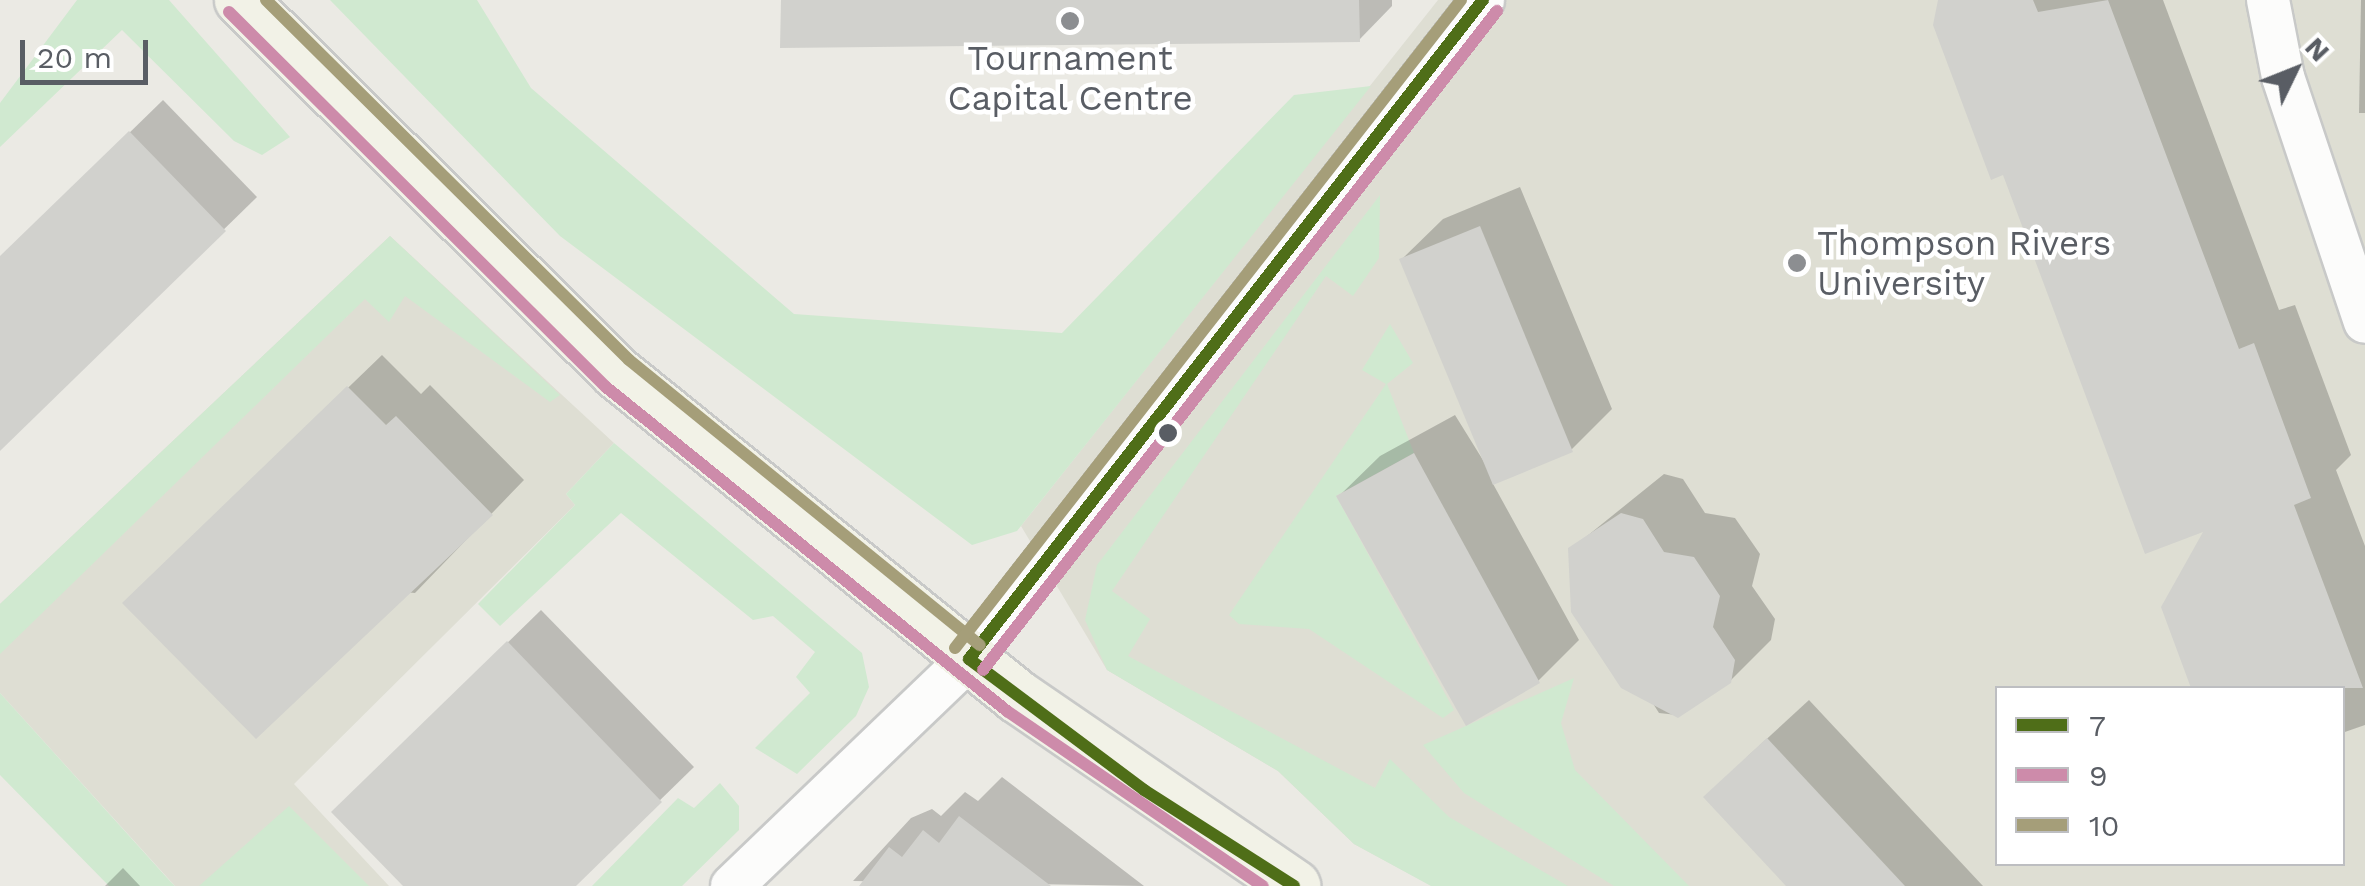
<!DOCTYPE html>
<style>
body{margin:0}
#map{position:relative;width:2365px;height:886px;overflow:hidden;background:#ebeae4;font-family:"Work Sans",sans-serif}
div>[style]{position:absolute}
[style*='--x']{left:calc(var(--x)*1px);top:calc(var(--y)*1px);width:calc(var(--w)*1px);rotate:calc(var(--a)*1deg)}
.education>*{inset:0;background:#deded3}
.green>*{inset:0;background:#d0e9d0}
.shadow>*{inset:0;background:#0003}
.building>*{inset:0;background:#d1d1cd}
.roads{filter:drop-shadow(2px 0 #c8c9c8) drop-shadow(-2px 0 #c8c9c8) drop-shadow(0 2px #c8c9c8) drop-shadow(0 -2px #c8c9c8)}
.minor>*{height:42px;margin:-21px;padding:0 21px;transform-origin:21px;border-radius:21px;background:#fcfcfb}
.major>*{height:52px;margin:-26px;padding:0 26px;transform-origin:26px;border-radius:26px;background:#f2f2e7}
.bus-1>*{height:12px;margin:-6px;padding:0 6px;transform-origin:6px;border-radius:6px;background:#4f6e18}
.bus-2>*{height:12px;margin:-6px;padding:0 6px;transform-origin:6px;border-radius:6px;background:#cd8baa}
.bus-3>*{height:12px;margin:-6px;padding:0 6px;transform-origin:6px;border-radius:6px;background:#a59e79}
.dots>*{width:28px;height:28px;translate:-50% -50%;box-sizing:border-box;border:5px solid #fff;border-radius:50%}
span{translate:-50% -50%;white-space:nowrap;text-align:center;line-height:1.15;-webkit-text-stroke:9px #fff;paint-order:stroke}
.poi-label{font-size:35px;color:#595d64}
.left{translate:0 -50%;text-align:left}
.legend{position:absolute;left:1995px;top:686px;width:350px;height:180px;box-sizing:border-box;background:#fff;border:2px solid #bdbec1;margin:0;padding:12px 18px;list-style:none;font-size:30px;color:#595d64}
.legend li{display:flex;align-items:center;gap:20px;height:50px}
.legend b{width:50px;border:2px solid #bdbec1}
.north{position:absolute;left:2245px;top:20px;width:100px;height:100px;-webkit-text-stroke:8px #fff;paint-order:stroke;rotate:47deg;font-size:28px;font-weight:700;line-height:40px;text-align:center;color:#595d64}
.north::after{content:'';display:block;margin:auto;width:35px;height:45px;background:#595d64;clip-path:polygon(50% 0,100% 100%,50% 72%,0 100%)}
.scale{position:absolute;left:20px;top:40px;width:128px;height:45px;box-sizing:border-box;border:5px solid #595d64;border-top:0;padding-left:12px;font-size:30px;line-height:35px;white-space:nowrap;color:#595d64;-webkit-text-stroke:8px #fff;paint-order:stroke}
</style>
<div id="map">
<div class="education">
<div style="clip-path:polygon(evenodd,1438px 0,2365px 0,2365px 886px,1432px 886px,1354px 844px,1278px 771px,1107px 670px,1021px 526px,1438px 0,1998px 688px,2342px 688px,2342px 864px,1998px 864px,1998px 688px)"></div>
<div style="clip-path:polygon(390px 236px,614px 443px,566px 494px,575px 505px,294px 784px,389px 886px,175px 886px,0 693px,0 604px)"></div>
</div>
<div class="green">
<div style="clip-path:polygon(77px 0,169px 0,290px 137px,262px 155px,234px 141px,122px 30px,0 147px,0 103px)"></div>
<div style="clip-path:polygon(330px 0,477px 0,531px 88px,794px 314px,1062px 333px,1294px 95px,1371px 86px,1017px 531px,972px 545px,560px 236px)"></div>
<div style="clip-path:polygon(1380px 195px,1379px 258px,1353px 296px,1326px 276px,1112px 591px,1150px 619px,1128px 656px,1375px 788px,1390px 759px,1449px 817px,1568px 886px,1431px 886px,1354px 844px,1278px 771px,1107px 670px,1085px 620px,1097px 565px)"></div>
<div style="clip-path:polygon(390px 236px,560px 395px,550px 402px,405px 296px,389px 322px,365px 299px,0 654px,0 604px)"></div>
<div style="clip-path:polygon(1390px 324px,1413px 363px,1387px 384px,1414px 453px,1336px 496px,1454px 710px,1443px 718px,1309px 629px,1239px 624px,1229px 615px,1386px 384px,1362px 370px)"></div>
<div style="clip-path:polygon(614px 443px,862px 653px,869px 687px,856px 716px,797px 774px,755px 748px,810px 693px,796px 677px,815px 652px,773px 616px,753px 620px,621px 513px,500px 626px,478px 604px,575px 505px,566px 494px)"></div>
<div style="clip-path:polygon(1574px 678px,1561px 723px,1575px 770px,1689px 886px,1614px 886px,1464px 793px,1423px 745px)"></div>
<div style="clip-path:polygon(0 693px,169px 880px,175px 886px,109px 886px,0 775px)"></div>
<div style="clip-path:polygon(720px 783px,739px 806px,739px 830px,682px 886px,592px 886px,678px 798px,694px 808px)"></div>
<div style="clip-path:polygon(289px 806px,369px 886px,199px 886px)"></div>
</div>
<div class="shadow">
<div style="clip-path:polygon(784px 0,1392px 0,1392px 6px,1359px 40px)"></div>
<div style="clip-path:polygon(1950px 0,2163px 0,2279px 310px,2295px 305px,2351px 455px,2336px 470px,2365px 546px,2365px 725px,2342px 733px,2342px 688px,2194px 688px,2164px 607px,2209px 527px)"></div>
<div style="clip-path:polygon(2361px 0,2365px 0,2365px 113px,2359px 113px)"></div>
<div style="clip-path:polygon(163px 100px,257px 197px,0 448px,0 259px)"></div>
<div style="clip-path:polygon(1520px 187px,1612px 409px,1572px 449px,1492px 482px,1579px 640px,1538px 681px,1339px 496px,1380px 456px,1455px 415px,1491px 473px,1402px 259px,1443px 219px)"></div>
<div style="clip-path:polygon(382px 355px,421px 394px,430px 385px,524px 480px,415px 593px,158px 571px)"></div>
<div style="clip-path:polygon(1664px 474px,1683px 479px,1705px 513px,1735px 518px,1760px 554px,1752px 586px,1775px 619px,1771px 640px,1730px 681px,1677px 715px,1659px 713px,1645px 691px,1571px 549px)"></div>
<div style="clip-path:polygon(541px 610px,694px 767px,572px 886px,407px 886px,368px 779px)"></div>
<div style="clip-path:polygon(1809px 700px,1983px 886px,1790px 886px,1747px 757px)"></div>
<div style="clip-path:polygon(1002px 777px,1144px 886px,853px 881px,911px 818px,932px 809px,941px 816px,965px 792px,978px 801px)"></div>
<div style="clip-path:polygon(123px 868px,140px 886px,105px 886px)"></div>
</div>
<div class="building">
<div style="clip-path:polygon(781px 0,1359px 0,1360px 42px,780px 48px)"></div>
<div style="clip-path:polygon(1938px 0,2033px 0,2038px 12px,2108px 0,2239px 349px,2254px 343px,2311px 498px,2294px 505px,2363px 688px,2191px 688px,2161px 607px,2203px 532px,2145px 554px,2003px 175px,1991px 180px,1933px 25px)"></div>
<div style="clip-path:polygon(129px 131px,226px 231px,0 451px,0 256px)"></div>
<div style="clip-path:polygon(1480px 226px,1573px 452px,1493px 485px,1399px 259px)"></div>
<div style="clip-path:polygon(347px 386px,386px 425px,396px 416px,493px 515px,256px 739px,122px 603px)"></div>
<div style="clip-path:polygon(1414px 453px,1540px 683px,1466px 726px,1336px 496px)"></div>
<div style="clip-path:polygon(1621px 513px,1643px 519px,1664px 552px,1694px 557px,1720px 596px,1713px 627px,1735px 660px,1731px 683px,1678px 718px,1621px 688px,1571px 612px,1568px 548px)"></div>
<div style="clip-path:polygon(507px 641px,662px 802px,576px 886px,403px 886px,331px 812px)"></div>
<div style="clip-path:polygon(1767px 738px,1905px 886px,1786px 886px,1703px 797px)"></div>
<div style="clip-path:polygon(959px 816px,1051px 886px,859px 886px,889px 847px,902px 857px,923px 830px,939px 843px)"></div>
</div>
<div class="roads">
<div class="minor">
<div style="--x:2268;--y:0;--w:78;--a:79"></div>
<div style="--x:2283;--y:77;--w:258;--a:71.5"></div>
<div style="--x:732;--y:886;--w:328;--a:-43.8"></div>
<div style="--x:969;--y:659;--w:836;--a:-52.05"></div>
</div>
<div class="major">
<div style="--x:241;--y:0;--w:530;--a:44.77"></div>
<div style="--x:617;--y:373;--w:516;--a:38.94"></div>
<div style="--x:1018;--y:697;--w:335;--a:34.4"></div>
</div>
</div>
<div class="bus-1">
<div style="--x:969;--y:659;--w:836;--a:-52.05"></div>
<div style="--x:969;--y:659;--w:219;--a:36.8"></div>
<div style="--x:1144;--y:790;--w:178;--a:32.6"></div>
</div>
<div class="bus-2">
<div style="--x:229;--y:12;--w:532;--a:44.85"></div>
<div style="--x:606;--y:387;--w:516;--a:38.94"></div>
<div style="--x:1007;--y:711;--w:310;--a:34.4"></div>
<div style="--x:983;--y:670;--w:836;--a:-52.05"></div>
</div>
<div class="bus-3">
<div style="--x:266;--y:0;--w:511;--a:44.76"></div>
<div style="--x:629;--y:360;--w:452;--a:39.1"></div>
<div style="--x:955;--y:648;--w:822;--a:-52.01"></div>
</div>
<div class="dots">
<div style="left:1070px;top:21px;background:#8c8e91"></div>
<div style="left:1797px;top:263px;background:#8c8e91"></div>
<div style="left:1168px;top:433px;background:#595d64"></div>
</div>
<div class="poi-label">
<span style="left:1070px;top:78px">Tournament<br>Capital Centre</span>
<span class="left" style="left:1817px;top:263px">Thompson Rivers<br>University</span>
</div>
<ul class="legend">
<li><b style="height:12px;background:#4f6e18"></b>7</li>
<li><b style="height:12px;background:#cd8baa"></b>9</li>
<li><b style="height:12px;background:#a59e79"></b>10</li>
</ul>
<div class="north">N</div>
<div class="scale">20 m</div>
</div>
